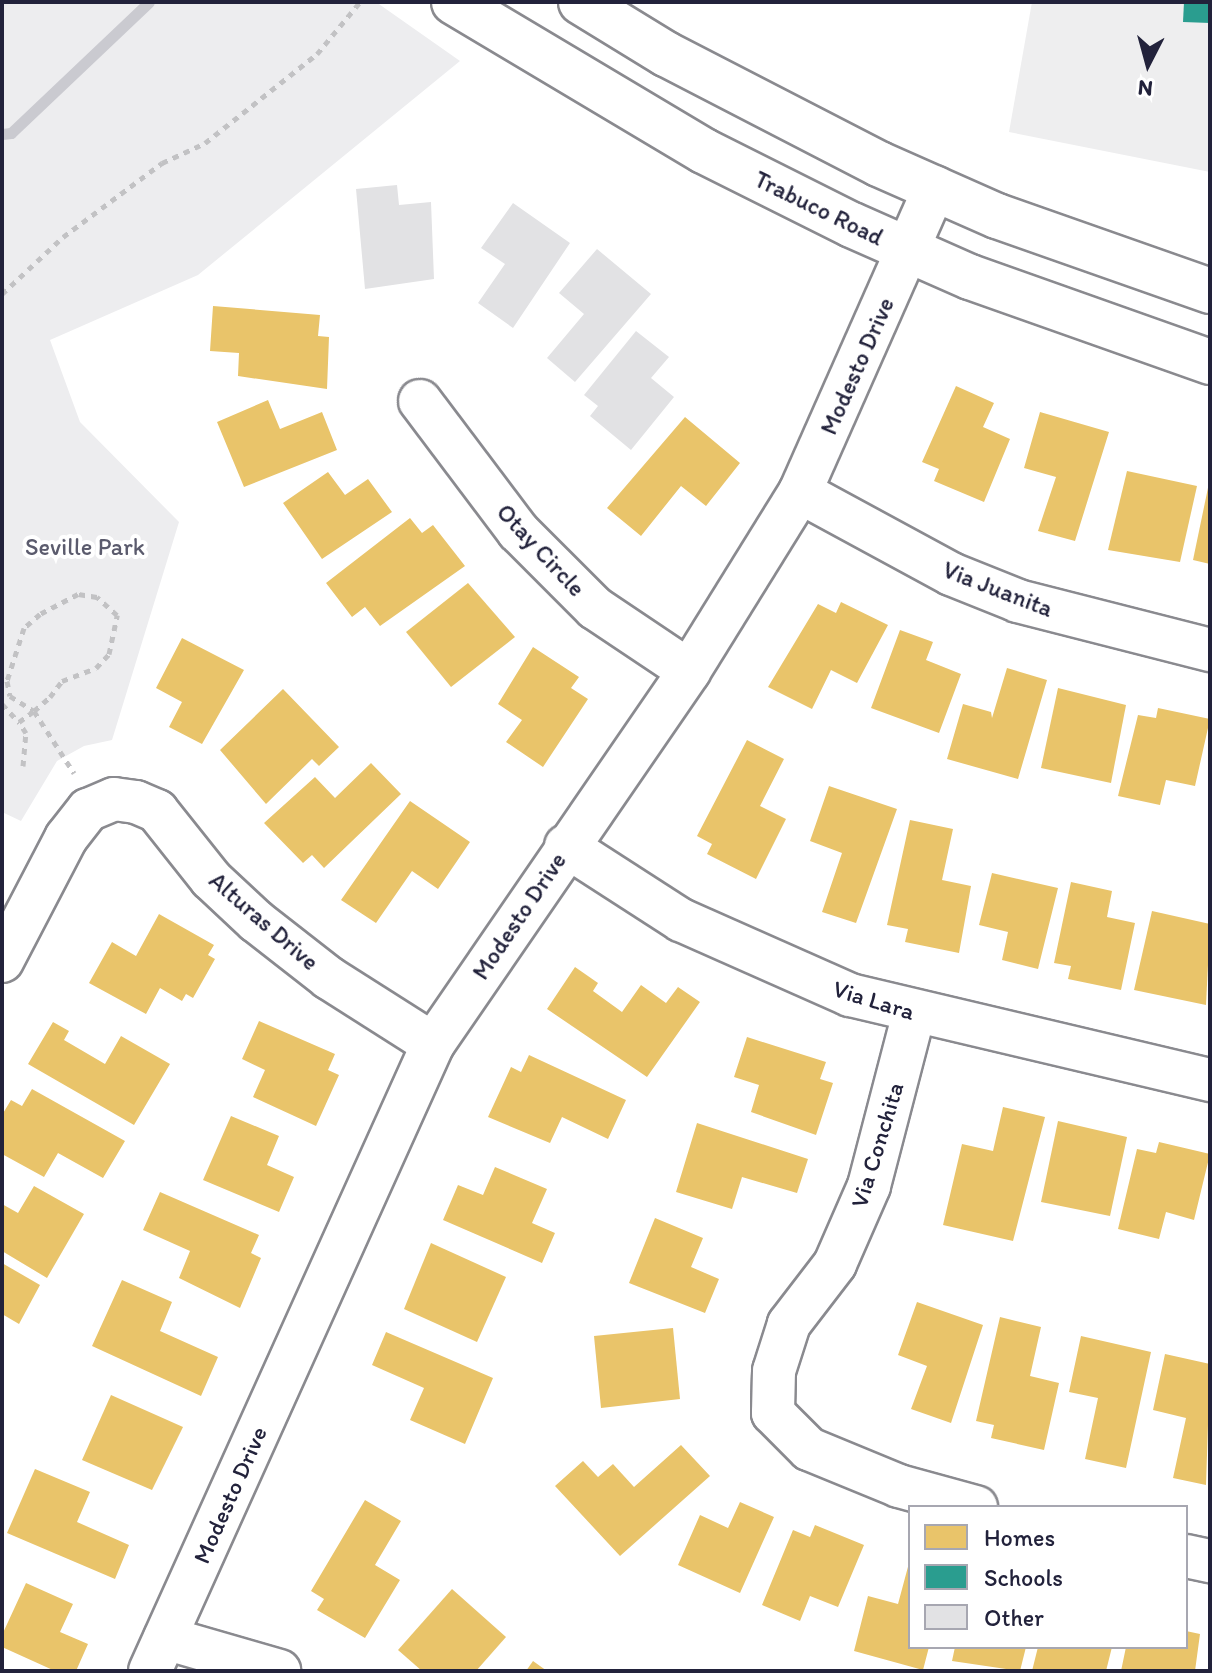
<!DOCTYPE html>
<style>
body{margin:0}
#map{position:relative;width:1212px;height:1673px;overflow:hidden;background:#fff;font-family:Itim,sans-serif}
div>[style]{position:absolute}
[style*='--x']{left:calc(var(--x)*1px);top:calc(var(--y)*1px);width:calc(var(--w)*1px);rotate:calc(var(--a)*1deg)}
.built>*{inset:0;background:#eeeeef}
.green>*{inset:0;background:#ededef}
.homes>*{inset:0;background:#e9c46a}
.schools>*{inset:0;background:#2a9d8f}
.stream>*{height:11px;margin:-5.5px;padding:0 5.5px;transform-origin:5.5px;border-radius:5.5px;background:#cacad0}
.building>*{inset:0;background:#e2e2e4}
.path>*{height:5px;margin-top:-2.5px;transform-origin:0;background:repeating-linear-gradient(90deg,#c2c2c4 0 6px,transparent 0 12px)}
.roads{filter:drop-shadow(2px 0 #8a8a8f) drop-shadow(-2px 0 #8a8a8f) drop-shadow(0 2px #8a8a8f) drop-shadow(0 -2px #8a8a8f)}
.minor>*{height:42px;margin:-21px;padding:0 21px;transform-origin:21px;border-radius:21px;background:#fff}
.major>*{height:44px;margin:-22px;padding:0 22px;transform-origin:22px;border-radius:22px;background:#fff}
span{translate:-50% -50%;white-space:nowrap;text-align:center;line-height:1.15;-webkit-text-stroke:8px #fff;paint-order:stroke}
.street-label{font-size:24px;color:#22223b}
.park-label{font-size:24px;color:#5b5b6d}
.frame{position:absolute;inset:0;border:4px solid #22223b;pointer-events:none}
.legend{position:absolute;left:908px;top:1505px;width:280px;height:144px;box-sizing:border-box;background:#fff;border:2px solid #a7a7b1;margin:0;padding:10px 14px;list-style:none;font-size:24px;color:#22223b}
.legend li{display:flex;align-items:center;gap:16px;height:40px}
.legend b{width:40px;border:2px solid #a7a7b1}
.north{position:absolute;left:1108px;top:24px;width:80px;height:80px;-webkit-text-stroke:6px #fff;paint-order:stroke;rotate:186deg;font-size:22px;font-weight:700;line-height:32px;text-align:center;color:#22223b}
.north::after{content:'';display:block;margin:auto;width:28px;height:36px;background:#22223b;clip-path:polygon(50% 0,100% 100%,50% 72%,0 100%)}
</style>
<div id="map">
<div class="built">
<div style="clip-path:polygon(1032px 2px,1210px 2px,1210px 172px,1009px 132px)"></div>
</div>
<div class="green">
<div style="clip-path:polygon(2px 2px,376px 2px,460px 61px,198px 275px,50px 340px,80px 422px,179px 522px,112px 740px,84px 746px,57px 761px,21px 821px,2px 812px)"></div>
</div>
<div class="homes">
<div style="clip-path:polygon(213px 306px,320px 315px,318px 336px,329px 337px,327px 389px,238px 376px,239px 353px,210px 351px)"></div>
<div style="clip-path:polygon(956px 386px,994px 403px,983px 427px,1010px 439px,984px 502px,934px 481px,939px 469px,922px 462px)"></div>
<div style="clip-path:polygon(268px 400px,280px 429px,322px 412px,337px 450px,244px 487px,217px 422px)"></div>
<div style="clip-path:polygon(1040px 412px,1109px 432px,1075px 541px,1038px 531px,1056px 477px,1024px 468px)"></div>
<div style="clip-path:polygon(685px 417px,740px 463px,706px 506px,681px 486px,641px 536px,607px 508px)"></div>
<div style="clip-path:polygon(1127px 471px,1197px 486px,1180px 562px,1108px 550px)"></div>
<div style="clip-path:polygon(328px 472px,345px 495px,368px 479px,392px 512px,322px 559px,283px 503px)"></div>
<div style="clip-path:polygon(1209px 483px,1210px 483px,1210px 564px,1193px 560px)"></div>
<div style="clip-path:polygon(410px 518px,422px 533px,433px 525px,465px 566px,380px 626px,365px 607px,352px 617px,326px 583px)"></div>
<div style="clip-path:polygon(468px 583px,515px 637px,451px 687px,406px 632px)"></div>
<div style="clip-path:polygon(841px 602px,888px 625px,857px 683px,831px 670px,812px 709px,768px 687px,818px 604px,836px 613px)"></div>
<div style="clip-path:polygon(900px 630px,933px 642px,926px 660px,961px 674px,939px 733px,871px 708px)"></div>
<div style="clip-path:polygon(182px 638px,244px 670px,202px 744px,169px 727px,182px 702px,156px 688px)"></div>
<div style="clip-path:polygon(533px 647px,579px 677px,571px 688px,588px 699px,543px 767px,506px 742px,522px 720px,498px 704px)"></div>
<div style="clip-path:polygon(1007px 668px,1047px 680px,1018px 779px,947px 759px,963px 704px,991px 712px,992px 718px)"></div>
<div style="clip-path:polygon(1058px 688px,1126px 705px,1111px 783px,1041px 768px)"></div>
<div style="clip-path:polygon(283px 689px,339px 747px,319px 766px,312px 759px,266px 804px,220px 750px)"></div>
<div style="clip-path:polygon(1158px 708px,1210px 719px,1195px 786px,1166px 780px,1160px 805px,1118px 796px,1138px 715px,1156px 718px)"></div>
<div style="clip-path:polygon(747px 740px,784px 759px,760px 806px,786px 819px,756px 879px,707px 854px,712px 844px,697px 836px)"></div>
<div style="clip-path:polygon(371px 763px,401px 794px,324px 868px,312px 855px,303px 863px,264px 823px,315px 777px,335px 798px)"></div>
<div style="clip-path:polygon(829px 786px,897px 809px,856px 923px,822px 912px,842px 853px,810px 841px)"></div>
<div style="clip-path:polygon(410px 801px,470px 842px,438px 889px,412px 871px,376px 923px,341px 900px)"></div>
<div style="clip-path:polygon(910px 820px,953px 829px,942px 880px,971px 886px,959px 953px,905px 942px,908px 929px,887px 925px)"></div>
<div style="clip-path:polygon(992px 873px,1058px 888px,1038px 969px,1002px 960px,1008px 932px,979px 925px)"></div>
<div style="clip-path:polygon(1071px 882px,1112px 891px,1107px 917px,1135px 923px,1121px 990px,1068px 979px,1071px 966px,1054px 963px)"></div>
<div style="clip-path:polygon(1152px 911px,1210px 924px,1206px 1005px,1134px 990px)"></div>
<div style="clip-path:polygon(159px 914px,214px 945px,208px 955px,215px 959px,193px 998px,186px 994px,182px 1001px,160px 988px,146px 1014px,89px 983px,112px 942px,136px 956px)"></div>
<div style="clip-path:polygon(575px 967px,598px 983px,593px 991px,622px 1012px,641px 985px,666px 1003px,678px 987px,700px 1002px,647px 1077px,547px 1009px)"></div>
<div style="clip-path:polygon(259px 1021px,335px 1054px,328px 1070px,339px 1075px,316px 1126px,253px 1097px,265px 1070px,242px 1059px)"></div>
<div style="clip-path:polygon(53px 1022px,69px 1031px,64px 1040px,105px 1064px,121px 1036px,170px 1064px,134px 1125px,28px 1064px)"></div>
<div style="clip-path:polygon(747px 1037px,826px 1062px,820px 1079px,833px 1083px,816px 1135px,751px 1112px,759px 1085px,734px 1077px)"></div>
<div style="clip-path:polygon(529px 1055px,626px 1100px,608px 1139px,562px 1117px,550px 1143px,488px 1117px,511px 1067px,521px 1072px)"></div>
<div style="clip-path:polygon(32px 1089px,125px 1141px,103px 1178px,58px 1153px,44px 1177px,2px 1154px,2px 1115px,11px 1100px,22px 1106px)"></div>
<div style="clip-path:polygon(1003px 1107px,1045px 1117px,1013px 1241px,943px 1225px,962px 1144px,993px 1151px)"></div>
<div style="clip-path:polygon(231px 1116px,279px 1136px,267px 1165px,294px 1177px,279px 1212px,203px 1180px)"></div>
<div style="clip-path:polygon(1058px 1121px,1127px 1137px,1110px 1216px,1041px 1202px)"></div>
<div style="clip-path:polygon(697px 1123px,808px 1159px,797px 1193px,742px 1177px,732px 1209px,676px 1192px)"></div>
<div style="clip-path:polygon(1159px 1142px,1210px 1154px,1194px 1220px,1166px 1212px,1159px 1239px,1118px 1229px,1137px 1149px,1156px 1153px)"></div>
<div style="clip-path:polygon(495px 1167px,547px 1189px,532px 1223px,555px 1233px,542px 1263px,443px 1220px,458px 1185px,483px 1195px)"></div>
<div style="clip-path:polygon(34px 1186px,84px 1214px,47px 1278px,2px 1251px,2px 1204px,18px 1213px)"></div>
<div style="clip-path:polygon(160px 1192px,259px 1235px,251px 1253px,261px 1258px,240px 1308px,179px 1278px,190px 1251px,143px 1230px)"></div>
<div style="clip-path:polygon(655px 1218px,703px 1238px,691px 1267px,719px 1279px,705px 1313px,629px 1283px)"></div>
<div style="clip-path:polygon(431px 1243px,506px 1277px,477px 1342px,404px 1309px)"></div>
<div style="clip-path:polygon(2px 1263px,40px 1285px,19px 1324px,2px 1314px)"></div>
<div style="clip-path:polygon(122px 1280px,172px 1302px,160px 1331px,218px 1357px,201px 1396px,92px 1346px)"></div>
<div style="clip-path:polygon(917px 1302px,983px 1325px,951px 1423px,911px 1409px,927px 1366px,898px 1355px)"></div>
<div style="clip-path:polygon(1000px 1317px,1041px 1327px,1030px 1376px,1059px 1383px,1044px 1450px,991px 1438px,994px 1425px,976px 1421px)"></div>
<div style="clip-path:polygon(673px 1328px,680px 1399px,601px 1408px,594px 1336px)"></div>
<div style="clip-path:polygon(386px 1332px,493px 1378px,465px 1444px,410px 1420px,424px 1388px,372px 1365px)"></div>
<div style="clip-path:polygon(1081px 1336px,1151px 1352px,1126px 1468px,1085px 1459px,1098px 1398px,1069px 1392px)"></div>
<div style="clip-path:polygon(1165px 1354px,1210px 1364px,1206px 1485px,1173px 1478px,1186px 1418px,1153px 1410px)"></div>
<div style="clip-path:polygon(111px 1395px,183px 1427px,152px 1490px,82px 1460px)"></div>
<div style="clip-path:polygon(681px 1445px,710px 1476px,620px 1556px,555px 1486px,583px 1461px,598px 1477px,613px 1464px,634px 1487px)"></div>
<div style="clip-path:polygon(35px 1469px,90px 1492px,77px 1522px,129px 1545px,115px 1579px,7px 1533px)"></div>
<div style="clip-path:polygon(365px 1500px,401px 1521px,375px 1565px,400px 1580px,365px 1638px,317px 1610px,324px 1599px,311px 1591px)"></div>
<div style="clip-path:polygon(740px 1502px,774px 1517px,740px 1593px,678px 1565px,700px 1515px,728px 1528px)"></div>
<div style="clip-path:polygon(815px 1525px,864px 1545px,838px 1607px,810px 1596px,800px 1621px,762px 1605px,793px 1530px,810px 1537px)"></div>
<div style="clip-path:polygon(909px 1563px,910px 1647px,929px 1647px,923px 1670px,854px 1651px,868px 1596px,898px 1604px)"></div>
<div style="clip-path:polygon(26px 1583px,73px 1604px,60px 1632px,88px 1644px,76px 1671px,55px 1671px,2px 1647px,2px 1635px)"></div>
<div style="clip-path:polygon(452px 1589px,506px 1637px,476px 1671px,422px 1671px,398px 1650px)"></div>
<div style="clip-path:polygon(1186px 1631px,1200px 1634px,1195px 1671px,1121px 1671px,1126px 1647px,1186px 1647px)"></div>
<div style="clip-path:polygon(955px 1647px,1026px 1647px,1020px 1671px,952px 1661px)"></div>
<div style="clip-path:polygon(1038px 1647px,1112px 1647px,1106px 1671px,1032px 1671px)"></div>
<div style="clip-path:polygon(533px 1661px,547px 1671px,526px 1671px)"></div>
</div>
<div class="schools">
<div style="clip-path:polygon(1184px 2px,1210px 2px,1210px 23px,1183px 22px)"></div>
</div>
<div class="stream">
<div style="--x:2;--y:134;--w:9;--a:-6"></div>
<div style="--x:11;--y:133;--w:190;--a:-43.5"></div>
</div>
<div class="building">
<div style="clip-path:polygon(397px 185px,399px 205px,431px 202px,434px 279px,365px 289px,356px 189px)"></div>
<div style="clip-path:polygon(513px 203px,570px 243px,513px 328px,478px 303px,505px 264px,481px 248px)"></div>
<div style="clip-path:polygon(597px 249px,651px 294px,575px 382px,547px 358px,584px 314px,559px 293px)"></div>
<div style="clip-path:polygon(636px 331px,669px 357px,651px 378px,674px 397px,631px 450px,590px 416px,598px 406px,584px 395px)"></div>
</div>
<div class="path">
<div style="--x:2;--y:294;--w:83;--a:-43.1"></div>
<div style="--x:63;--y:237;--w:124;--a:-36.8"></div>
<div style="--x:162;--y:163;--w:47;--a:-24.9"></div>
<div style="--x:205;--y:143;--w:143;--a:-38.5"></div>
<div style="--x:317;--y:54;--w:67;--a:-50.4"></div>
<div style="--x:2;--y:704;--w:25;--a:47"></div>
<div style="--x:23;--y:766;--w:33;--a:-85"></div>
<div style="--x:26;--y:733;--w:13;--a:-122"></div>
<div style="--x:19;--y:722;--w:19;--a:-36"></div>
<div style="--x:34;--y:711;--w:21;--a:-41"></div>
<div style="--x:50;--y:697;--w:20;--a:-53"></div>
<div style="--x:62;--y:681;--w:36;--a:-21"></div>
<div style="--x:96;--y:668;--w:19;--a:-47"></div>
<div style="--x:109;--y:654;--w:40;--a:-78"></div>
<div style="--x:117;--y:615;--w:27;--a:-138"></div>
<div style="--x:97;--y:597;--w:19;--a:-171"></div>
<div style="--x:78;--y:594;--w:43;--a:152.2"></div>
<div style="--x:40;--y:614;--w:21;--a:139"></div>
<div style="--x:24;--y:628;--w:56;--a:107.8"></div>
<div style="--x:7;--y:681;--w:15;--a:79"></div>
<div style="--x:10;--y:696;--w:28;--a:32"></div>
<div style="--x:34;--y:711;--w:74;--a:57.2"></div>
</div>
<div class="roads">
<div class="minor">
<div style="--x:420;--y:401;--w:163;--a:53"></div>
<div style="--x:518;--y:531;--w:109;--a:45"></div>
<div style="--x:595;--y:608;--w:113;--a:33.8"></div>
<div style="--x:800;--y:492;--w:172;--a:28.5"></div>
<div style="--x:951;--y:574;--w:72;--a:21.9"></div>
<div style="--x:1018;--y:601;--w:198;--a:14.3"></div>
<div style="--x:566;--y:846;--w:137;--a:32.8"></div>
<div style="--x:681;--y:920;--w:185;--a:23.9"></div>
<div style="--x:850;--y:995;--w:370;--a:13.3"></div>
<div style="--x:2;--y:961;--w:139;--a:-62.5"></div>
<div style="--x:66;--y:838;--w:36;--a:-52"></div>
<div style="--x:88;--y:810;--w:28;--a:-23"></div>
<div style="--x:114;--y:799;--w:22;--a:8"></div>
<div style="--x:136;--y:802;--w:23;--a:23"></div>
<div style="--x:157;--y:811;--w:87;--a:51.5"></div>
<div style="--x:211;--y:879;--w:62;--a:43"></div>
<div style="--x:256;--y:921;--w:93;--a:38"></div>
<div style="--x:329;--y:978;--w:123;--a:32.4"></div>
<div style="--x:914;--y:1013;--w:179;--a:104.6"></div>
<div style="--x:869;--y:1186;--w:85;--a:113.6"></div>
<div style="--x:835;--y:1264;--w:76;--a:127.5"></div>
<div style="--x:789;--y:1324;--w:49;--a:107.7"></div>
<div style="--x:774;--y:1371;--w:42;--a:91.4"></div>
<div style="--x:773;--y:1413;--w:51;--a:45"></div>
<div style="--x:809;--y:1449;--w:97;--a:22.3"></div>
<div style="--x:899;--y:1486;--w:80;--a:15.3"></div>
<div style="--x:1186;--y:1556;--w:25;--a:12"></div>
<div style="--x:165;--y:1638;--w:119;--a:16.1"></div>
<div style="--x:150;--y:1671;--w:688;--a:-65.71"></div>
<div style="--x:433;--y:1044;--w:452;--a:-55.5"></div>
<div style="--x:689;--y:671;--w:211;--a:-58.2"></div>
<div style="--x:800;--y:492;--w:333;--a:-66.1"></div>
</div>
<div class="major">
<div style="--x:454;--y:2;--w:291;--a:30.8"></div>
<div style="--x:704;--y:151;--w:165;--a:26.6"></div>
<div style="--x:852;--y:225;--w:129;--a:23.8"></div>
<div style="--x:970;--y:277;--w:255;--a:19.5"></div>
<div style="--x:581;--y:2;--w:100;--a:31.5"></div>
<div style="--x:666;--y:54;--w:240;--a:27.3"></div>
<div style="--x:879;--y:164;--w:129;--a:23.8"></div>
<div style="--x:997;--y:216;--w:226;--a:19.4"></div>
</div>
</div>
<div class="street-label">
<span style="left:819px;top:208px;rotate:26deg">Trabuco Road</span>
<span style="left:857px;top:366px;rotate:-66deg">Modesto Drive</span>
<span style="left:541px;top:550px;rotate:47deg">Otay Circle</span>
<span style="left:998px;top:589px;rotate:21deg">Via Juanita</span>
<span style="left:519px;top:916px;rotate:-56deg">Modesto Drive</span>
<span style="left:264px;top:921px;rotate:41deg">Alturas Drive</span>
<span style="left:874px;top:1000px;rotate:17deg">Via Lara</span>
<span style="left:877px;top:1145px;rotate:-73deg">Via Conchita</span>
<span style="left:230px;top:1495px;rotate:-66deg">Modesto Drive</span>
</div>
<div class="park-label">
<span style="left:85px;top:547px">Seville Park</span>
</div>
<div class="frame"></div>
<ul class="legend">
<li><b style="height:22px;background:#e9c46a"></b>Homes</li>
<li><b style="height:22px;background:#2a9d8f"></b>Schools</li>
<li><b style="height:22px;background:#e2e2e4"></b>Other</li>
</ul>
<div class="north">N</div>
</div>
